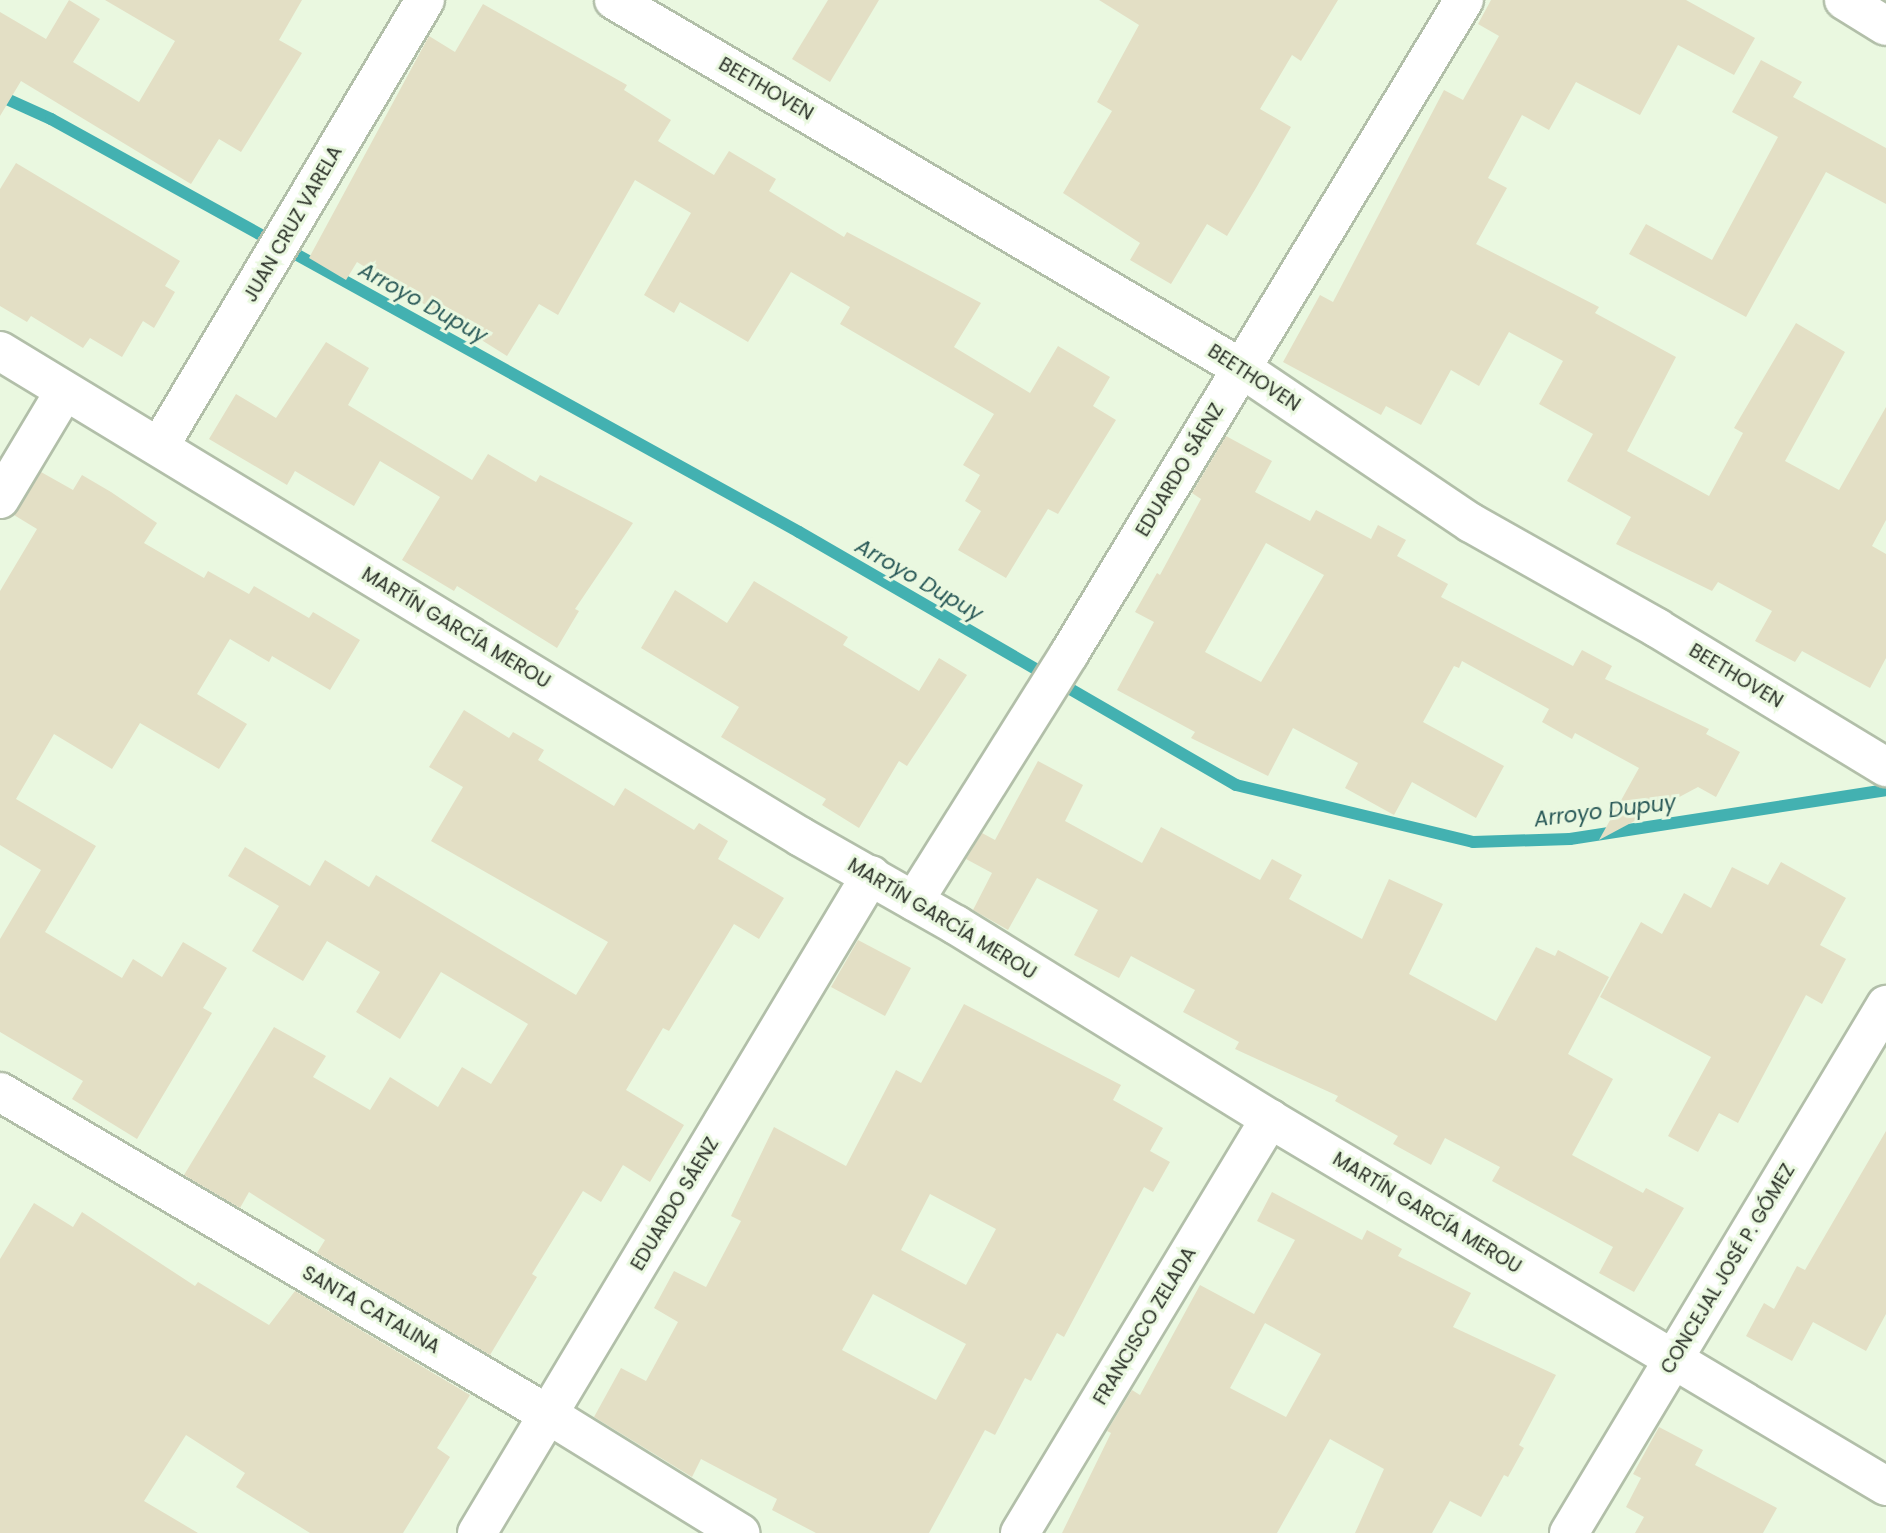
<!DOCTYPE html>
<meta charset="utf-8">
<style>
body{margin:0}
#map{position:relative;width:1886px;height:1533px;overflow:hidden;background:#eaf8e0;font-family:Poppins,sans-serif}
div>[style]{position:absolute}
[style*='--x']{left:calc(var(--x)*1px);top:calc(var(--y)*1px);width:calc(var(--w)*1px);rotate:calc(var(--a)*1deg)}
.stream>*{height:12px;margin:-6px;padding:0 6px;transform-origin:6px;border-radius:6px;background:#43b1b1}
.building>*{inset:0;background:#e3dfc5}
.roads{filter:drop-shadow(2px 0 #b2bfa9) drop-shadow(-2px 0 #b2bfa9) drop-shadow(0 2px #b2bfa9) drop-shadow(0 -2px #b2bfa9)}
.minor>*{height:38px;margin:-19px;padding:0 19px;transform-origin:19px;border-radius:19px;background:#fff}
span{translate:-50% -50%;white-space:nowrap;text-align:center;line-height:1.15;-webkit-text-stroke:6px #eaf8e0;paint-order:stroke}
.street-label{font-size:19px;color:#2b3128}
.water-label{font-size:21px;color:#275756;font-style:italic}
</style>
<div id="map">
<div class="stream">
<div style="--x:0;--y:96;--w:56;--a:24.3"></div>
<div style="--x:51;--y:119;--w:854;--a:28.9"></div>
<div style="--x:799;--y:532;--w:505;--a:30.07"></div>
<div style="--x:1236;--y:785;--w:244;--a:13.5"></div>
<div style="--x:1473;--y:842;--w:97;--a:-1.8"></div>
<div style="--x:1570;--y:839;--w:320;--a:-8.8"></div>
</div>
<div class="building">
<div style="clip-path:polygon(69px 0,100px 19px,73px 62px,139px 102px,175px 41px,105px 0,302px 0,279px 40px,302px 53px,241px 152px,219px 139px,191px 184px,21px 81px,0 116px,0 12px,46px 39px)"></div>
<div style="clip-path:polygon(828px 0,879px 0,830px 82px,792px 59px)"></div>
<div style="clip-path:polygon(1099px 0,1338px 0,1301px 61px,1292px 55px,1260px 109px,1291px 127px,1256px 188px,1227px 236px,1207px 224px,1171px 284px,1130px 260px,1140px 243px,1063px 193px,1112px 111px,1097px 102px,1139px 25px)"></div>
<div style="clip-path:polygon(1491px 0,1686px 0,1755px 38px,1734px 75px,1678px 45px,1640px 115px,1576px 82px,1549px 130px,1522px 115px,1488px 178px,1507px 188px,1476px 244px,1599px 307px,1595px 313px,1676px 357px,1627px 451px,1709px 496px,1743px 433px,1734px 428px,1796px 323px,1845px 352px,1785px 461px,1839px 490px,1886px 407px,1886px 520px,1872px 546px,1886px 554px,1886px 658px,1870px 688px,1802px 651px,1795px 662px,1755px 641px,1772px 611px,1718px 582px,1712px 591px,1616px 544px,1631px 517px,1567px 481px,1593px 434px,1539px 404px,1563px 361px,1509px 332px,1479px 386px,1451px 370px,1421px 425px,1386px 406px,1381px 415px,1283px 362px,1320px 295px,1333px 302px,1444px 90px,1463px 100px,1499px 36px,1478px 24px)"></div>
<div style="clip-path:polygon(483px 4px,627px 85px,624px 90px,671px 120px,658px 141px,714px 175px,729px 151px,776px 179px,769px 191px,844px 237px,847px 232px,981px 303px,954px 347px,1030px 393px,1058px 346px,1110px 377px,1093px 406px,1116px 420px,1058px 514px,1048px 509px,1006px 578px,958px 550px,981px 511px,965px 501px,980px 475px,963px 465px,994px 414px,840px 324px,850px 307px,791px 272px,748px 342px,680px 302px,674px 313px,644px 295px,691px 213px,635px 180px,558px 315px,539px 304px,507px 356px,357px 262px,346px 280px,309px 258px,429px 36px,455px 52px)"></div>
<div style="clip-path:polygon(1761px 60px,1802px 82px,1793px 97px,1886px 148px,1886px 204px,1826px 172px,1746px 317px,1629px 254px,1646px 224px,1712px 260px,1778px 137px,1732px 112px)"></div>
<div style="clip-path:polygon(16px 163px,180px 261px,165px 286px,175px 292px,154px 328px,143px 321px,122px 357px,90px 338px,83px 348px,31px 316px,27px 322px,0 306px,0 189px)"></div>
<div style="clip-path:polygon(326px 342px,369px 368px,348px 405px,472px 480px,488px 454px,536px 482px,540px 475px,633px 523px,575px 609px,579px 611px,557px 648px,457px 586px,454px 591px,402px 560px,440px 497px,380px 461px,354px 506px,295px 471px,287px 485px,209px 439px,236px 394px,276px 418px)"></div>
<div style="clip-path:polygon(evenodd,1226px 436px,1272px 461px,1255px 492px,1310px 521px,1316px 510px,1371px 539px,1378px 525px,1406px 540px,1397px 556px,1448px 584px,1441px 597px,1573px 666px,1582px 650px,1612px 666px,1605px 679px,1709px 729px,1706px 734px,1740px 752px,1716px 797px,1698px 787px,1599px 840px,1639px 768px,1575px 733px,1572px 739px,1542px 722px,1549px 709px,1462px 661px,1459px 668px,1454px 666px,1423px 722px,1504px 766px,1476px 818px,1412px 782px,1394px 815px,1345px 788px,1358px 763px,1293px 728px,1268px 776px,1191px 738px,1195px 732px,1117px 690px,1154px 622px,1135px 612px,1157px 573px,1160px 575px,1201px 499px,1192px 493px,1226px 436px,1266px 543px,1324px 575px,1261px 682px,1205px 652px,1266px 543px)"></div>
<div style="clip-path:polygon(41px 472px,73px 490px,82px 475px,111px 492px,157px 523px,144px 543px,204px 578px,208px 571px,249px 594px,254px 586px,309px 618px,313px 612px,360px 640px,330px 690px,272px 656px,269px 662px,230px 639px,197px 694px,247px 724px,219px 769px,140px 723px,112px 769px,54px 734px,16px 799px,96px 846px,45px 932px,122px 978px,133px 959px,162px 977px,183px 942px,227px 968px,203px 1008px,212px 1013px,137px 1139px,72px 1099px,83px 1081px,0 1032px,0 939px,41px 870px,0 845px,0 591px,37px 529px,14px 515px)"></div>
<div style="clip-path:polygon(754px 581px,848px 637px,843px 645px,919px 691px,939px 658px,967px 675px,907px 766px,899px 761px,859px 828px,822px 805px,826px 799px,721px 737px,739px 707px,641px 648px,675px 590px,727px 623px)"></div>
<div style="clip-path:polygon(464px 710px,509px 738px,513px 732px,544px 750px,538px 760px,614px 806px,625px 788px,694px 830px,699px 823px,728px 841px,718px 859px,784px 898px,759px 939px,734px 924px,669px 1031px,663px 1028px,626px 1090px,684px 1125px,650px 1182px,623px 1165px,601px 1202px,583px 1191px,532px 1274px,537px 1277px,490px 1355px,317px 1253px,325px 1240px,249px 1192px,240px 1208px,184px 1175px,274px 1027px,326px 1056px,313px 1077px,370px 1110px,390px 1077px,438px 1107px,462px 1067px,491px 1084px,528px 1024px,441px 972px,400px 1039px,356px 1012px,380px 972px,327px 941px,303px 981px,252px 951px,279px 906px,228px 876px,245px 847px,310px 886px,325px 860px,369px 887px,376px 875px,576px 995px,608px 942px,431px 841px,463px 787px,429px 767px)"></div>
<div style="clip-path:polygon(1038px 761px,1083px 785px,1065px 821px,1142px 863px,1161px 827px,1260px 880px,1272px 859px,1302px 875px,1289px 899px,1362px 939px,1389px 879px,1443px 904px,1409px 974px,1496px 1021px,1536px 947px,1555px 956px,1558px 950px,1609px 977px,1568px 1054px,1613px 1079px,1572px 1155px,1643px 1193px,1646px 1188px,1684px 1208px,1634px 1292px,1599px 1273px,1613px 1247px,1492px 1181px,1500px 1167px,1445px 1138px,1431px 1165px,1393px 1144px,1398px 1136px,1335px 1101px,1338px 1096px,1235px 1049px,1239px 1042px,1183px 1012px,1195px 990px,1131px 956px,1119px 978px,1074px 955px,1098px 910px,1037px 878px,1008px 930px,973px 910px,992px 873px,966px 859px,982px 833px,995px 840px)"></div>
<div style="clip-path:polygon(1781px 862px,1846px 898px,1820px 945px,1846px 959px,1822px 1004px,1806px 995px,1738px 1123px,1719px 1113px,1698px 1152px,1668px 1136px,1711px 1057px,1600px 997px,1641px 922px,1662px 934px,1684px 893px,1711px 908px,1732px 867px,1768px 885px)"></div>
<div style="clip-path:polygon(858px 940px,911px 968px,885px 1016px,831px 987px)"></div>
<div style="clip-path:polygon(evenodd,964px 1004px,1121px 1085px,1113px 1100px,1163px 1128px,1150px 1151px,1170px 1162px,1153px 1192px,1144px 1187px,1064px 1337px,1057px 1333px,1031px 1381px,1025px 1378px,995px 1435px,985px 1430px,929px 1533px,816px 1533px,772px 1510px,777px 1499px,701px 1459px,692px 1477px,594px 1417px,621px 1368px,646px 1381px,678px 1322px,654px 1308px,674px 1271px,706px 1287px,741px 1221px,731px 1216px,774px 1127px,846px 1166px,896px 1070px,921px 1083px,964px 1004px,930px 1194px,996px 1229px,966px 1285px,901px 1250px,930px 1194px,964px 1004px,873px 1294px,966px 1344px,936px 1400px,842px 1350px,873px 1294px)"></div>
<div style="clip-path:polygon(1886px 1131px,1886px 1314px,1866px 1351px,1813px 1322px,1792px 1361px,1746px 1336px,1764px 1303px,1774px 1309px,1797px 1266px,1805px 1270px)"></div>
<div style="clip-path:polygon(evenodd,1272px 1192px,1362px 1240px,1367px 1230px,1402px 1249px,1398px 1256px,1471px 1293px,1453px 1327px,1556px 1375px,1519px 1445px,1524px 1448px,1508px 1477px,1504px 1475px,1481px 1517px,1450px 1501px,1432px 1533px,1355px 1533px,1384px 1469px,1330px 1439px,1277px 1533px,1062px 1533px,1111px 1433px,1107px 1431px,1132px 1390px,1140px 1395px,1200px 1285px,1254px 1314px,1295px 1240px,1257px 1221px,1272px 1192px,1265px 1323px,1321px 1354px,1286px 1417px,1230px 1388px,1265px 1323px)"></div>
<div style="clip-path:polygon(34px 1203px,73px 1227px,82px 1212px,195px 1286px,198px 1282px,269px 1325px,295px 1291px,470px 1395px,437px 1448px,450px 1457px,403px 1533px,310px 1533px,236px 1487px,245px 1473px,186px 1435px,144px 1501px,198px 1533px,0 1533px,0 1259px)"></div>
<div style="clip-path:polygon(1659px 1427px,1703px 1450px,1695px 1465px,1777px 1508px,1763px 1533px,1635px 1533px,1644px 1517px,1626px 1507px,1641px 1478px,1633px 1474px)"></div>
</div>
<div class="roads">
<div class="minor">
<div style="--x:614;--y:0;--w:727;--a:30.41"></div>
<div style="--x:1241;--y:368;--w:277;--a:34"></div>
<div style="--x:1471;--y:523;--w:214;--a:29.4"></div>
<div style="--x:1657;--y:628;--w:268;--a:31.3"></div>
<div style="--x:1844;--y:0;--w:49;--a:31.8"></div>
<div style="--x:0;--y:351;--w:937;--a:31.25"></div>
<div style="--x:801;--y:837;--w:178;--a:29.6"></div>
<div style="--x:956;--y:925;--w:369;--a:31.7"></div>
<div style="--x:1270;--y:1119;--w:717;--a:30.79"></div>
<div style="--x:159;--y:447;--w:520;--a:-59.24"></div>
<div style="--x:0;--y:499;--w:125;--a:-59.1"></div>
<div style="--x:914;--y:901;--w:292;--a:-57.9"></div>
<div style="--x:1069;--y:654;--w:764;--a:-58.87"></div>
<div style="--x:0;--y:1092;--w:637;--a:30.47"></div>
<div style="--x:549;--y:1415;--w:225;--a:31.7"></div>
<div style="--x:477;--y:1533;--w:767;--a:-59.09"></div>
<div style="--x:1020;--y:1533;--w:484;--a:-58.9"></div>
<div style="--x:1569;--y:1533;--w:616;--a:-59.02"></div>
</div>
</div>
<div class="street-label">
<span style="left:766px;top:89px;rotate:30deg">BEETHOVEN</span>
<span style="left:293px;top:224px;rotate:-60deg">JUAN CRUZ VARELA</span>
<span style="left:1254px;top:378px;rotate:33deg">BEETHOVEN</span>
<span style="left:1180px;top:470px;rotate:-59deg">EDUARDO SÁENZ</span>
<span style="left:456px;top:628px;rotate:31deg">MARTÍN GARCÍA MEROU</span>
<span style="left:1736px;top:676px;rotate:31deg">BEETHOVEN</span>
<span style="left:942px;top:919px;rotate:31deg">MARTÍN GARCÍA MEROU</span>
<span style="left:675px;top:1204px;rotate:-59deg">EDUARDO SÁENZ</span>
<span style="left:1427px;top:1213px;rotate:31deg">MARTÍN GARCÍA MEROU</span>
<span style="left:1728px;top:1269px;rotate:-59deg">CONCEJAL JOSÉ P. GÓMEZ</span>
<span style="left:371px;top:1310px;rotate:30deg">SANTA CATALINA</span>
<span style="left:1145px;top:1326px;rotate:-59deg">FRANCISCO ZELADA</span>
</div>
<div class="water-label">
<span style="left:423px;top:303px;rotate:29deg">Arroyo Dupuy</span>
<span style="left:919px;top:580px;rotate:30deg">Arroyo Dupuy</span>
<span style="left:1605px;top:811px;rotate:-7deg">Arroyo Dupuy</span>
</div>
</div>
